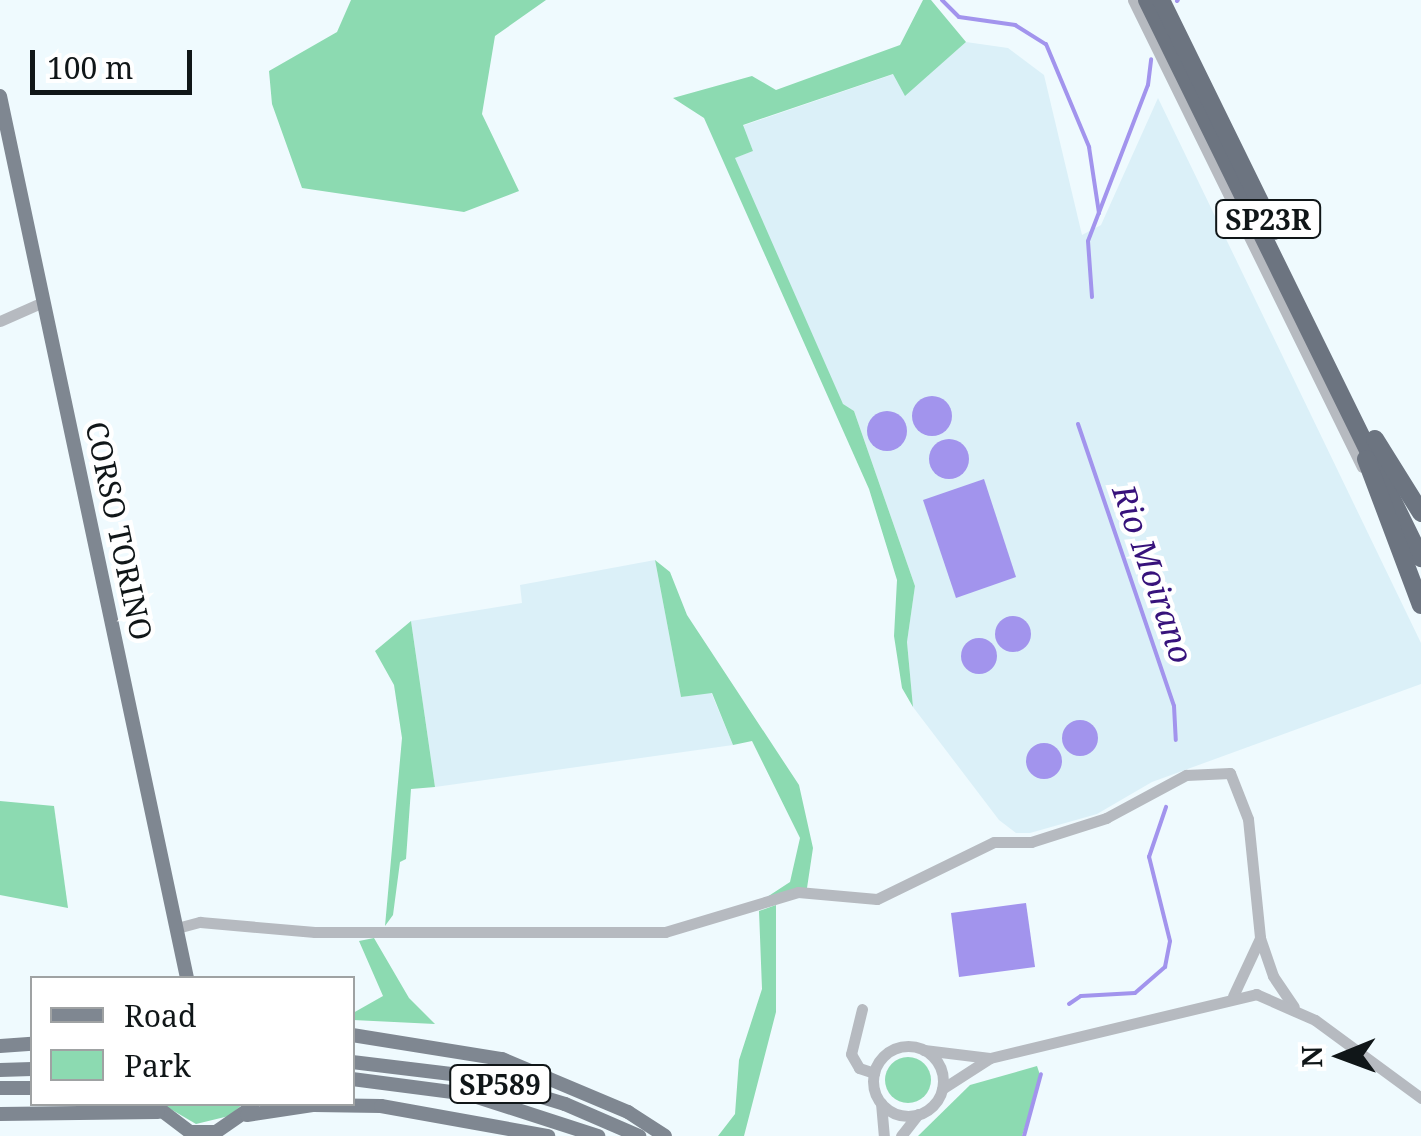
<!DOCTYPE html>
<style>
body{margin:0}
#map{position:relative;width:1421px;height:1136px;overflow:hidden;background:#effafe;font-family:"Noto Serif",serif}
div>[style]{position:absolute}
[style*='--x']{left:calc(var(--x)*1px);top:calc(var(--y)*1px);width:calc(var(--w)*1px);rotate:calc(var(--a)*1deg)}
.built>*{inset:0;background:#dbf0f8}
.green>*{inset:0;background:#8cdab1}
.round{border-radius:50%}
.water>*{inset:0;background:#a294ed}
.stream>*{height:4px;margin:-2px;padding:0 2px;transform-origin:2px;border-radius:2px;background:#a294ed}
.minor>*{height:11px;margin:-5.5px;padding:0 5.5px;transform-origin:5.5px;border-radius:5.5px;background:#b6bac0}
.minor>.ring{margin:-5.5px;padding:0;box-sizing:content-box;background:none;border:11px solid #b6bac0;border-radius:50%}
.major>*{height:14px;margin:-7px;padding:0 7px;transform-origin:7px;border-radius:7px;background:#7f8791}
.highway>*{height:18px;margin:-9px;padding:0 9px;transform-origin:9px;border-radius:9px;background:#6c7480}
span{translate:-50% -50%;white-space:nowrap;text-align:center;line-height:1.15;-webkit-text-stroke:9px #fff;paint-order:stroke}
.shield-label span{padding:2px 8px;background:#fff;border:2px solid;border-radius:8px;-webkit-text-stroke-width:0}
.shield-label{font-size:28px;color:#101618;font-weight:700}
.street-label{font-size:30px;color:#101618}
.water-label{font-size:32px;color:#37127b;font-style:italic}
.legend{position:absolute;left:30px;top:976px;width:325px;height:130px;box-sizing:border-box;background:#fff;border:2px solid #9fa2a3;margin:0;padding:12px 18px;list-style:none;font-size:30px;color:#101618}
.legend li{display:flex;align-items:center;gap:20px;height:50px}
.legend b{width:50px;border:2px solid #9fa2a3}
.north{position:absolute;left:1291px;top:1006px;width:100px;height:100px;-webkit-text-stroke:8px #fff;paint-order:stroke;rotate:269deg;font-size:28px;font-weight:700;line-height:40px;text-align:center;color:#101618}
.north::after{content:'';display:block;margin:auto;width:35px;height:45px;background:#101618;clip-path:polygon(50% 0,100% 100%,50% 72%,0 100%)}
.scale{position:absolute;left:30px;top:50px;width:162px;height:45px;box-sizing:border-box;border:5px solid #101618;border-top:0;padding-left:12px;font-size:30px;line-height:35px;white-space:nowrap;color:#101618;-webkit-text-stroke:8px #fff;paint-order:stroke}
</style>
<div id="map">
<div class="built">
<div style="clip-path:polygon(966px 42px,1008px 48px,1044px 75px,1082px 235px,1101px 225px,1158px 98px,1421px 643px,1421px 684px,1152px 782px,1097px 814px,1030px 833px,1016px 833px,999px 820px,913px 707px,907px 642px,915px 586px,854px 411px,843px 405px,734px 158px,753px 151px,742px 126px,894px 74px,905px 95px)"></div>
<div style="clip-path:polygon(655px 560px,681px 697px,711px 692px,733px 745px,435px 787px,411px 621px,522px 603px,520px 585px)"></div>
</div>
<div class="green">
<div style="clip-path:polygon(351px 0,546px 0,495px 36px,482px 114px,519px 191px,464px 212px,302px 188px,272px 104px,269px 71px,337px 32px)"></div>
<div style="clip-path:polygon(923px 0,931px 0,966px 42px,905px 96px,893px 74px,743px 125px,753px 151px,735px 158px,843px 404px,854px 411px,915px 586px,907px 642px,913px 707px,902px 688px,894px 636px,897px 580px,869px 489px,704px 118px,673px 98px,752px 76px,776px 90px,900px 45px)"></div>
<div style="clip-path:polygon(655px 560px,670px 572px,687px 615px,799px 785px,813px 848px,807px 888px,767px 897px,790px 882px,800px 838px,752px 741px,733px 745px,712px 693px,681px 697px)"></div>
<div style="clip-path:polygon(411px 621px,435px 787px,411px 789px,406px 859px,400px 862px,393px 915px,385px 926px,402px 738px,394px 685px,375px 651px)"></div>
<div style="clip-path:polygon(0 801px,54px 806px,68px 908px,0 895px)"></div>
<div style="clip-path:polygon(776px 905px,776px 1012px,744px 1136px,718px 1136px,735px 1114px,739px 1060px,762px 989px,759px 911px)"></div>
<div style="clip-path:polygon(374px 938px,409px 998px,435px 1024px,353px 1020px,353px 1013px,383px 996px,359px 941px)"></div>
<div class="round" style="left:885px;top:1057px;width:46px;height:46px"></div>
<div style="clip-path:polygon(1037px 1066px,1041px 1078px,1022px 1136px,918px 1136px,970px 1085px)"></div>
<div style="clip-path:polygon(162px 1104px,243px 1104px,229px 1116px,196px 1124px)"></div>
</div>
<div class="water">
<div class="round" style="left:912px;top:396px;width:40px;height:40px"></div>
<div class="round" style="left:867px;top:411px;width:40px;height:40px"></div>
<div class="round" style="left:929px;top:439px;width:40px;height:40px"></div>
<div style="clip-path:polygon(984px 479px,1016px 577px,956px 598px,923px 500px)"></div>
<div class="round" style="left:995px;top:616px;width:36px;height:36px"></div>
<div class="round" style="left:961px;top:638px;width:36px;height:36px"></div>
<div class="round" style="left:1062px;top:720px;width:36px;height:36px"></div>
<div class="round" style="left:1026px;top:743px;width:36px;height:36px"></div>
<div style="clip-path:polygon(1026px 903px,1035px 967px,959px 977px,951px 913px)"></div>
</div>
<div class="stream">
<div style="--x:942;--y:0;--w:24;--a:45"></div>
<div style="--x:959;--y:17;--w:57;--a:8.1"></div>
<div style="--x:1015;--y:25;--w:36;--a:32"></div>
<div style="--x:1046;--y:44;--w:112;--a:67.3"></div>
<div style="--x:1089;--y:147;--w:67;--a:81.4"></div>
<div style="--x:1177;--y:1;--w:1;--a:-45"></div>
<div style="--x:1092;--y:297;--w:56;--a:-94.1"></div>
<div style="--x:1088;--y:241;--w:167;--a:-69"></div>
<div style="--x:1148;--y:85;--w:26;--a:-83"></div>
<div style="--x:1078;--y:424;--w:298;--a:71.2"></div>
<div style="--x:1174;--y:706;--w:34;--a:87"></div>
<div style="--x:1069;--y:1004;--w:14;--a:-34"></div>
<div style="--x:1081;--y:996;--w:54;--a:-3.2"></div>
<div style="--x:1135;--y:993;--w:40;--a:-41"></div>
<div style="--x:1165;--y:967;--w:26;--a:-79"></div>
<div style="--x:1170;--y:941;--w:87;--a:-104"></div>
<div style="--x:1149;--y:857;--w:53;--a:-71.2"></div>
<div style="--x:1024;--y:1136;--w:64;--a:-74.7"></div>
</div>
<div class="minor">
<div style="--x:1133;--y:0;--w:520;--a:63.88"></div>
<div style="--x:0;--y:321;--w:47;--a:-23.8"></div>
<div style="--x:177;--y:928;--w:24;--a:-15"></div>
<div style="--x:200;--y:922;--w:115;--a:5"></div>
<div style="--x:315;--y:932;--w:350;--a:0"></div>
<div style="--x:665;--y:932;--w:139;--a:-16.7"></div>
<div style="--x:798;--y:892;--w:79;--a:5.1"></div>
<div style="--x:877;--y:899;--w:130;--a:-26"></div>
<div style="--x:994;--y:842;--w:37;--a:0"></div>
<div style="--x:1031;--y:842;--w:79;--a:-17.7"></div>
<div style="--x:1106;--y:818;--w:91;--a:-28.3"></div>
<div style="--x:1186;--y:775;--w:44;--a:-2.6"></div>
<div style="--x:1230;--y:773;--w:49;--a:68.6"></div>
<div style="--x:1248;--y:819;--w:120;--a:84.2"></div>
<div style="--x:1260;--y:938;--w:40;--a:71.1"></div>
<div style="--x:1273;--y:976;--w:37;--a:56"></div>
<div style="--x:1233;--y:996;--w:64;--a:-65"></div>
<div style="--x:862;--y:1009;--w:46;--a:103.7"></div>
<div style="--x:851;--y:1054;--w:16;--a:60"></div>
<div style="--x:859;--y:1068;--w:16;--a:18"></div>
<div class="ring" style="left:873px;top:1046px;width:59px;height:59px"></div>
<div style="--x:924;--y:1050;--w:66;--a:6.9"></div>
<div style="--x:990;--y:1058;--w:274;--a:-13.5"></div>
<div style="--x:1256;--y:994;--w:64;--a:23.8"></div>
<div style="--x:1315;--y:1020;--w:132;--a:36.3"></div>
<div style="--x:942;--y:1089;--w:57;--a:-32.9"></div>
<div style="--x:881;--y:1103;--w:33;--a:85"></div>
<div style="--x:901;--y:1136;--w:28;--a:-52"></div>
</div>
<div class="major">
<div style="--x:0;--y:96;--w:902;--a:78.03"></div>
<div style="--x:352;--y:1035;--w:152;--a:9.1"></div>
<div style="--x:502;--y:1059;--w:137;--a:22.8"></div>
<div style="--x:628;--y:1112;--w:44;--a:33"></div>
<div style="--x:0;--y:1046;--w:32;--a:-4"></div>
<div style="--x:352;--y:1062;--w:125;--a:6.9"></div>
<div style="--x:476;--y:1077;--w:93;--a:16.9"></div>
<div style="--x:565;--y:1104;--w:81;--a:23.4"></div>
<div style="--x:0;--y:1070;--w:32;--a:-2"></div>
<div style="--x:352;--y:1079;--w:117;--a:7.4"></div>
<div style="--x:468;--y:1094;--w:137;--a:17.9"></div>
<div style="--x:0;--y:1088;--w:32;--a:0"></div>
<div style="--x:153;--y:1104;--w:46;--a:37.1"></div>
<div style="--x:190;--y:1132;--w:26;--a:0"></div>
<div style="--x:216;--y:1132;--w:44;--a:-34.8"></div>
<div style="--x:0;--y:1114;--w:158;--a:-0.7"></div>
<div style="--x:247;--y:1115;--w:68;--a:-8.5"></div>
<div style="--x:314;--y:1105;--w:67;--a:0.9"></div>
<div style="--x:381;--y:1106;--w:170;--a:10.2"></div>
</div>
<div class="highway">
<div style="--x:1147;--y:0;--w:622;--a:63.85"></div>
<div style="--x:1161;--y:0;--w:257;--a:63.9"></div>
<div style="--x:1375;--y:439;--w:87;--a:58.1"></div>
<div style="--x:1366;--y:459;--w:156;--a:69.4"></div>
</div>
<div class="shield-label">
<span style="left:1268px;top:219px">SP23R</span>
<span style="left:500px;top:1084px">SP589</span>
</div>
<div class="street-label">
<span style="left:119px;top:531px;rotate:78deg">CORSO TORINO</span>
</div>
<div class="water-label">
<span style="left:1153px;top:574px;rotate:71deg">Rio Moirano</span>
</div>
<ul class="legend">
<li><b style="height:12px;background:#7f8791"></b>Road</li>
<li><b style="height:28px;background:#8cdab1"></b>Park</li>
</ul>
<div class="north">N</div>
<div class="scale">100 m</div>
</div>
